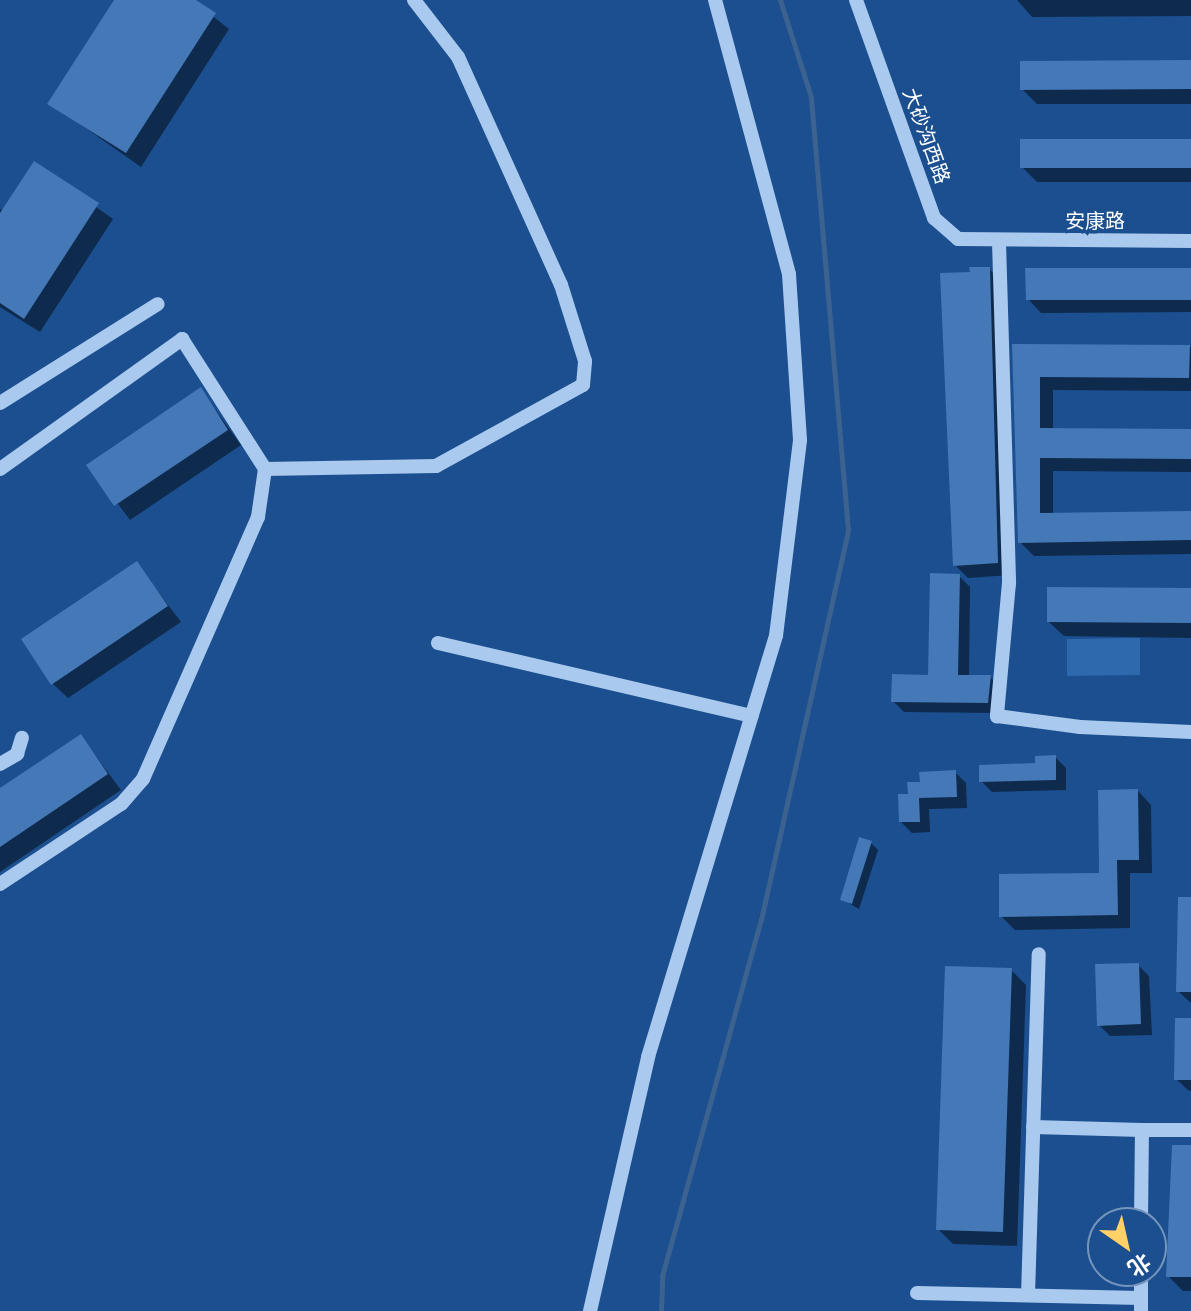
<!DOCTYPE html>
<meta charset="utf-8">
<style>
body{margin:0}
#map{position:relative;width:1191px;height:1311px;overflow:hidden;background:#1b4f8f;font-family:Inter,"Noto Sans SC",sans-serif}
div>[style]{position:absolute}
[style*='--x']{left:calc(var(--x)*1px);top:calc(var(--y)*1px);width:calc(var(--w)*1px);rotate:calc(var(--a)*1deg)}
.green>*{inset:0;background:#2e69ad}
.shadow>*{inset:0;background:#0007}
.stream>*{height:5px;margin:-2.5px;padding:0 2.5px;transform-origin:2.5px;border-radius:2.5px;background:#3c6290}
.building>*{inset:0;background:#4478b7}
.minor>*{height:14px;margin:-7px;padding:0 7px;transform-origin:7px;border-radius:7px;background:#a9c9ee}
span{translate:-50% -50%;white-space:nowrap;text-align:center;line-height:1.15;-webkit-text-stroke:7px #1b4f8f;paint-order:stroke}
.street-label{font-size:20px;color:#fff}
.north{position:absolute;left:1087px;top:1207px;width:80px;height:80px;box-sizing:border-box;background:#1b4f8f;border:2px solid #7695bc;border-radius:50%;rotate:146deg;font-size:22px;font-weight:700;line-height:32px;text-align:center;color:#fff}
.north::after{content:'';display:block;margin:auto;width:28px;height:36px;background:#ffd166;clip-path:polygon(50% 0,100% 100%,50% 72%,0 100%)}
</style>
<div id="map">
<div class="green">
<div style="clip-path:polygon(1140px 638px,1140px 675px,1067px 676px,1067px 639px)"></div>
</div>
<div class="shadow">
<div style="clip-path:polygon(116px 0,192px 0,229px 29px,141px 167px,50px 103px)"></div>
<div style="clip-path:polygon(1017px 0,1191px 0,1191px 16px,1032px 17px)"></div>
<div style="clip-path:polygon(1191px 62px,1191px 104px,1037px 104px,1022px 89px)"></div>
<div style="clip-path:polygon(1191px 141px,1191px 182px,1037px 182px,1022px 167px)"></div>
<div style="clip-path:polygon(35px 164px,113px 219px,40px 332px,0 307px,0 209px,4px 211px)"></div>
<div style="clip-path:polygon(989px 269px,1002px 281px,1010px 575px,968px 578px,955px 565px,972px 274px)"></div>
<div style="clip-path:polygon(1191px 270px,1191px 312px,1041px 313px,1028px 299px)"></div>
<div style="clip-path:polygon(1014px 346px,1191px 347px,1191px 391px,1053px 390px,1053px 430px,1191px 431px,1191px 472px,1053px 471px,1053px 515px,1191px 513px,1191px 554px,1034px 556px,1020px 542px)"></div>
<div style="clip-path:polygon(201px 390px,241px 445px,130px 520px,89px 465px)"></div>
<div style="clip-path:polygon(137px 564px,181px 622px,68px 698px,53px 684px)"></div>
<div style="clip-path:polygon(959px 576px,970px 587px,969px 677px,990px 677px,1001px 688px,999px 713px,904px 712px,893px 701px,930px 677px)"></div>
<div style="clip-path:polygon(1191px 590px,1191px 638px,1064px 636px,1049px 622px)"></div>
<div style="clip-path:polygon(81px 736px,121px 790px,0 872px,0 791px)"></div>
<div style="clip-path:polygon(1055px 757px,1066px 768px,1066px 790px,992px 792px,981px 781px)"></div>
<div style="clip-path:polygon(955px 772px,966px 783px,967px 808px,929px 809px,930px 832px,912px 833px,901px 822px,910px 796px,922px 784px)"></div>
<div style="clip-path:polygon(1138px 791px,1151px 805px,1152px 873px,1130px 873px,1130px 928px,1015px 930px,1001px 916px,1101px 875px)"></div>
<div style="clip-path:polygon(871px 843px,878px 850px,859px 909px,842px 899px)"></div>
<div style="clip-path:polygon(1191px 899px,1191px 1003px,1178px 991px)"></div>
<div style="clip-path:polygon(1138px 965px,1149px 976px,1152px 1035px,1110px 1036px,1099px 1025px)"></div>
<div style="clip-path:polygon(1011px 970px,1026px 985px,1017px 1246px,953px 1244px,938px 1229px)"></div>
<div style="clip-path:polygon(1191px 1020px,1191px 1091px,1188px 1090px,1176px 1079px)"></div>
<div style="clip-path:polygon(1191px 1147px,1191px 1291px,1183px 1291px,1168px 1276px)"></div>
</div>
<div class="stream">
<div style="--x:661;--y:1311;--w:35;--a:-88"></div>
<div style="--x:662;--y:1276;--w:370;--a:-74.5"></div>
<div style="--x:761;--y:920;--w:400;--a:-77.4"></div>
<div style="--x:848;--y:530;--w:435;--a:-94.9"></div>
<div style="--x:811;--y:97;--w:102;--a:-107.7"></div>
</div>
<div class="building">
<div style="clip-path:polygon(114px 0,196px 0,216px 13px,126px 153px,47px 104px)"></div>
<div style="clip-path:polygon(1191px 60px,1191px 89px,1020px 90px,1020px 61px)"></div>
<div style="clip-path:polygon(1020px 139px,1191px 139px,1191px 168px,1020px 168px)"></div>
<div style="clip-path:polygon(34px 161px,99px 203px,24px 319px,0 303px,0 213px)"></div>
<div style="clip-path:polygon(969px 267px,990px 267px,998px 563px,953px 566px,940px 273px,970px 272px)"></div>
<div style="clip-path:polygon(1025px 268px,1191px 268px,1191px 300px,1026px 300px)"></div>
<div style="clip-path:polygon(1012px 344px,1190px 345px,1189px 378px,1040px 377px,1040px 428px,1191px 429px,1191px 459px,1040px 458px,1040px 513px,1191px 511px,1191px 540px,1018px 543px)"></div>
<div style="clip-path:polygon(201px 387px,228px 430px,114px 506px,86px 465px)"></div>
<div style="clip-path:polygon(137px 561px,168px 606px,51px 685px,21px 639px)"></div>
<div style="clip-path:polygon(930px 573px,960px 574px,958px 675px,991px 675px,988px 703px,891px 702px,892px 674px,928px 675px)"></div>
<div style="clip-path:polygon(1047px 587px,1191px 588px,1191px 623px,1047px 622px)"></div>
<div style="clip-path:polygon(81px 734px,108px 774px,0 847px,0 788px)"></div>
<div style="clip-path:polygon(1056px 755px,1056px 780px,979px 782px,979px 765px,1035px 763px,1035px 756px)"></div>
<div style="clip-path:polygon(956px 770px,957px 797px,919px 798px,920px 822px,899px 822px,898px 794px,908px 794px,907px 782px,920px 782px,919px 772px)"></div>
<div style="clip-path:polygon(1138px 789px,1139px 860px,1117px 860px,1118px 915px,999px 917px,999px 874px,1099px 873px,1098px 790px)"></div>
<div style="clip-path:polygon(859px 837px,872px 841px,852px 904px,840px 900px)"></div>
<div style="clip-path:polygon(1178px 897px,1191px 897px,1191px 992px,1176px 992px)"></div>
<div style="clip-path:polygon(1139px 963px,1141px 1024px,1097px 1026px,1095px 964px)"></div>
<div style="clip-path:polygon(945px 966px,1012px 968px,1003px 1232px,936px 1230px)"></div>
<div style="clip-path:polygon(1175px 1018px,1191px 1018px,1191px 1080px,1174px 1080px)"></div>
<div style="clip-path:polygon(1172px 1145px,1191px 1145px,1191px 1277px,1166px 1277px)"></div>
</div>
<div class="minor">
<div style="--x:856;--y:0;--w:232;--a:70.3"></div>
<div style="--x:934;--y:218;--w:32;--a:41"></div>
<div style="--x:958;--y:239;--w:233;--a:0.5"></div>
<div style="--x:999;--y:242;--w:341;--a:88.3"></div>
<div style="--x:1009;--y:583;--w:134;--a:95.2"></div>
<div style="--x:997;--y:716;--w:84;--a:7.5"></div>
<div style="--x:1080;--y:727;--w:111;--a:2.6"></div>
<div style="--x:0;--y:403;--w:186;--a:-32.1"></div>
<div style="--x:0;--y:469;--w:224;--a:-35.5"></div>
<div style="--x:182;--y:339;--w:154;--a:57.4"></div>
<div style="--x:265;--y:469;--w:49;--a:98.3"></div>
<div style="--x:258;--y:517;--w:286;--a:113.7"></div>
<div style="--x:143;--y:779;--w:33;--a:131"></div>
<div style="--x:121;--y:804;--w:145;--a:146.5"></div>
<div style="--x:265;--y:469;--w:171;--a:-1"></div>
<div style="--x:436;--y:466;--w:168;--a:-28.9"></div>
<div style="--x:583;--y:385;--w:24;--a:-85"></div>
<div style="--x:585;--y:361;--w:80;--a:-107.5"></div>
<div style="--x:561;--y:285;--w:250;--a:-114.3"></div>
<div style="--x:458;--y:57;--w:72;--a:-127.7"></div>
<div style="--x:438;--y:643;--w:322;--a:13.1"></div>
<div style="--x:0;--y:764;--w:20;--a:-30"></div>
<div style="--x:17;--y:754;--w:17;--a:-73"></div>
<div style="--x:1033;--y:1127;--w:109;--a:1.6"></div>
<div style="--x:1141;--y:1223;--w:93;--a:-89.4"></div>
<div style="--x:1142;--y:1130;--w:49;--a:0"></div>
<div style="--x:917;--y:1293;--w:224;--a:1.3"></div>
<div style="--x:1028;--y:1295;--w:341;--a:-88.2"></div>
<div style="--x:590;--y:1311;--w:261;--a:-77.1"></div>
<div style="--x:648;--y:1057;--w:440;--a:-73.1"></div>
<div style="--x:776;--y:636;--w:197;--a:-83"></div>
<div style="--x:800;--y:440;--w:166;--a:-93.8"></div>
<div style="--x:789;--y:274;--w:284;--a:-105.1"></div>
<div style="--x:1141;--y:1311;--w:40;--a:-90"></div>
</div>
<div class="street-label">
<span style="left:926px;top:136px;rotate:70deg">大砂沟西路</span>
<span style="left:1095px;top:221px">安康路</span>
</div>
<div class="north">北</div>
</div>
